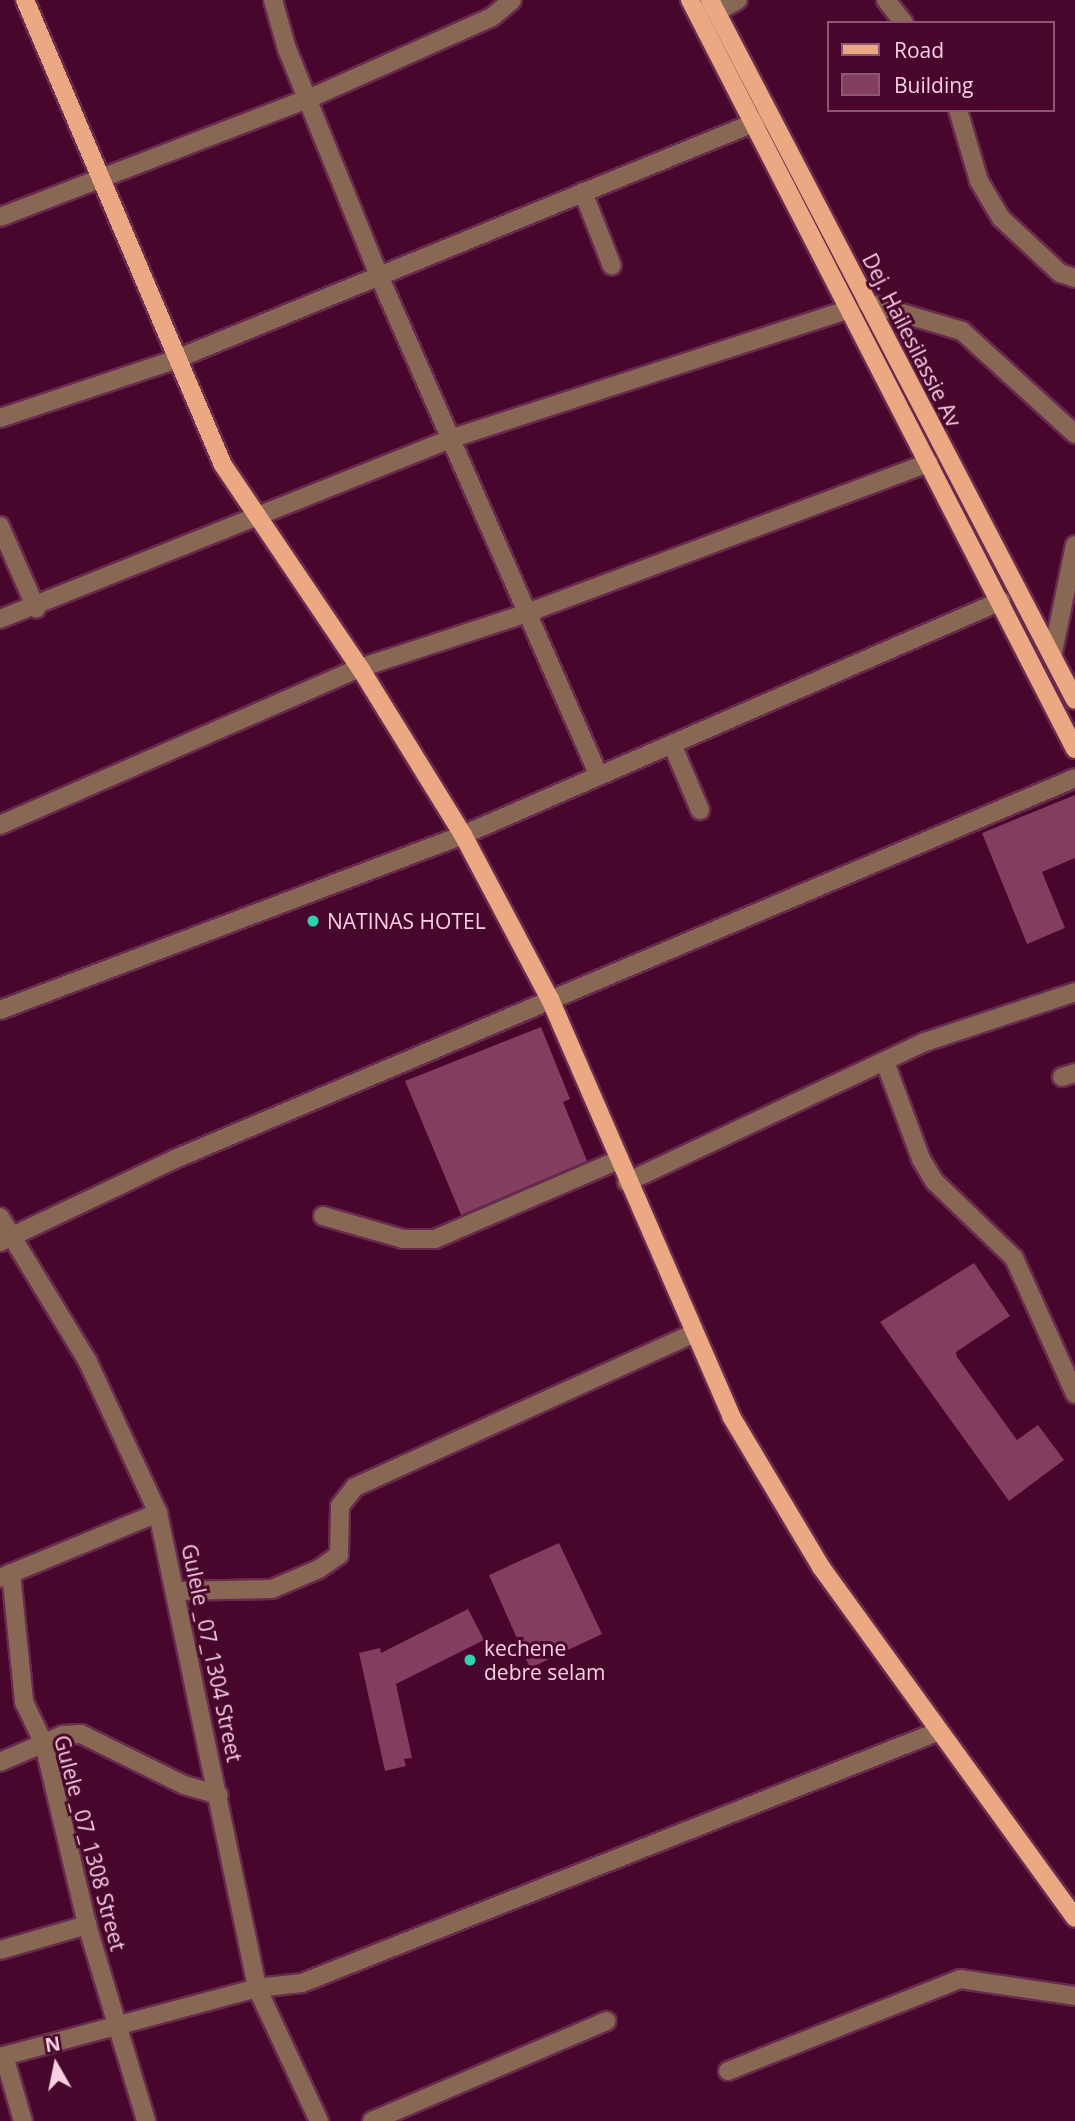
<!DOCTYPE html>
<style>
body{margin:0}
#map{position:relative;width:1075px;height:2121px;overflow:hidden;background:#48062c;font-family:"Open Sans",sans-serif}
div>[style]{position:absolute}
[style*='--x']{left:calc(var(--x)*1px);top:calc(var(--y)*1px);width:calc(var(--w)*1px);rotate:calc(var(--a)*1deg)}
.building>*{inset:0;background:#823d5f}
.roads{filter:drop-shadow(2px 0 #682a4d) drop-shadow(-2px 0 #682a4d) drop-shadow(0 2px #682a4d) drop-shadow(0 -2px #682a4d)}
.minor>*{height:18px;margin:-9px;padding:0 9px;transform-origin:9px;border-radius:9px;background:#886855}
.major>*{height:18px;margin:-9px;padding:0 9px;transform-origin:9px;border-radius:9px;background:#eba882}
.dots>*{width:19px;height:19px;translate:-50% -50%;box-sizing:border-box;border:4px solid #48062c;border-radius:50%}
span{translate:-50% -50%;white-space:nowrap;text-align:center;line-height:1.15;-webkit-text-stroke:6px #48062c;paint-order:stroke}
.street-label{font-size:21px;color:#f9cfe1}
.poi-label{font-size:21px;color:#f9cfe1}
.left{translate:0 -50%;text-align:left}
.legend{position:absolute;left:827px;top:21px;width:228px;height:91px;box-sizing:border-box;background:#48062c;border:2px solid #8f5674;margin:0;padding:9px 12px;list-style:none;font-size:21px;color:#f9cfe1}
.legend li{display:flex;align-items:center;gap:14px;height:35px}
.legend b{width:35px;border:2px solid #8f5674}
.north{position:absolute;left:21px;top:2030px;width:70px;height:70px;-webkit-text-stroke:5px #48062c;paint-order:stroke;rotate:351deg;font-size:19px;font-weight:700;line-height:28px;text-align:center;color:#f9cfe1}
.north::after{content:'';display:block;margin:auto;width:24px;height:32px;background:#f9cfe1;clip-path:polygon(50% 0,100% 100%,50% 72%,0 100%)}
</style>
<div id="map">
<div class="building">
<div style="clip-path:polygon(1075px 795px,1075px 858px,1042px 872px,1065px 928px,1027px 944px,982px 833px)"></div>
<div style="clip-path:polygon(541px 1027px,570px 1099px,563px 1102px,587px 1161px,461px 1215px,405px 1081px)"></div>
<div style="clip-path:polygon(974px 1263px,1010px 1316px,956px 1352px,957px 1357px,1017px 1440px,1038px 1425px,1064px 1460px,1009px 1501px,880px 1322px)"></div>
<div style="clip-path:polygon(559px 1543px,602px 1634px,530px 1668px,489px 1575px)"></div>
<div style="clip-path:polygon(468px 1609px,484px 1640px,396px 1684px,412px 1758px,404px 1759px,406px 1766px,385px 1771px,359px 1653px,380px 1648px,381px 1653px)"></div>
</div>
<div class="roads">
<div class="minor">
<div style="--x:273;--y:0;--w:51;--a:74.1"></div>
<div style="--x:287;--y:49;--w:247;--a:67.9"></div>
<div style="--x:380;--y:278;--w:544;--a:66.26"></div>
<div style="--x:886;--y:0;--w:29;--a:52"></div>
<div style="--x:717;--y:12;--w:24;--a:-30"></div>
<div style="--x:958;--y:110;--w:74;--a:73.5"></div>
<div style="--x:979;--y:181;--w:43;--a:59.3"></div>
<div style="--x:1001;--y:218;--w:81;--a:43"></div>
<div style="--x:1060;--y:273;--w:16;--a:18"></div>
<div style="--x:583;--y:192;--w:79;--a:68.6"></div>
<div style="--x:0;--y:217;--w:330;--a:-21"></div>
<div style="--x:308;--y:99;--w:201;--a:-24"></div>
<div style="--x:492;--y:17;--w:26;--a:-40"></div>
<div style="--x:867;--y:303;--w:99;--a:16.4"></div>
<div style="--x:962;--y:331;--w:153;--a:42.3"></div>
<div style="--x:0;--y:418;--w:183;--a:-18.4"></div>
<div style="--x:174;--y:360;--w:629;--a:-22.24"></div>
<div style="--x:0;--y:526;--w:90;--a:66.3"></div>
<div style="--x:0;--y:619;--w:488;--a:-21.8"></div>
<div style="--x:453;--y:438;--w:415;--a:-18"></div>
<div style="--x:1053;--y:652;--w:109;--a:-78.4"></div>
<div style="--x:672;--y:744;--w:72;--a:67"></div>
<div style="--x:0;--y:825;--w:393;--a:-23.6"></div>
<div style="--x:360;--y:668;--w:176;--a:-18.2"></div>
<div style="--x:527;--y:613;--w:429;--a:-20.5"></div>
<div style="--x:0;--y:1010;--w:495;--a:-20.7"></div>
<div style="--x:463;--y:835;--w:587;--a:-23.51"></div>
<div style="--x:885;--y:1062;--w:103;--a:69.6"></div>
<div style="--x:921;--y:1159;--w:26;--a:59"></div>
<div style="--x:934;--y:1181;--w:111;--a:43.9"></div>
<div style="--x:1014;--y:1258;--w:149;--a:65.8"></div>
<div style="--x:1062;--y:1077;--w:14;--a:-17"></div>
<div style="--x:627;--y:1182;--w:329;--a:-25.2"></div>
<div style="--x:925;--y:1042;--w:158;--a:-18.4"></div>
<div style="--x:323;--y:1216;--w:83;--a:16"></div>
<div style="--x:403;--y:1239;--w:32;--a:0"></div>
<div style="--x:435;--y:1239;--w:199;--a:-23.3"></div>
<div style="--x:0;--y:1217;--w:170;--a:58.7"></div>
<div style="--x:88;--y:1362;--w:166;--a:65.1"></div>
<div style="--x:158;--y:1513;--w:485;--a:78.2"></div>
<div style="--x:257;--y:1988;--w:147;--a:65"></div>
<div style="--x:0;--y:1242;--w:194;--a:-25.4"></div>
<div style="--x:175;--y:1159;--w:977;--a:-22.94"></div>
<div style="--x:11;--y:1573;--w:130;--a:84.2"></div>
<div style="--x:24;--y:1702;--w:47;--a:64.5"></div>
<div style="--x:44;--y:1744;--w:186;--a:76.6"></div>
<div style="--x:87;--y:1925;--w:205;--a:73.2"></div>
<div style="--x:0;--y:1578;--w:171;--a:-22.4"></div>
<div style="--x:177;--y:1591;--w:95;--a:-1.2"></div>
<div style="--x:272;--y:1589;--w:51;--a:-23.1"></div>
<div style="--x:319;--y:1569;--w:24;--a:-35"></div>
<div style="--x:339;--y:1555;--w:49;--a:-88.8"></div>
<div style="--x:340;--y:1506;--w:24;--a:-52"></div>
<div style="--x:355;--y:1487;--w:371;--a:-24.4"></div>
<div style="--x:0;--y:1762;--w:69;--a:-23.2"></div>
<div style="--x:63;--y:1735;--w:18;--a:-3"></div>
<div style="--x:81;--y:1734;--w:115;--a:26.3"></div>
<div style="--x:184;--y:1785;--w:36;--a:16"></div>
<div style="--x:0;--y:1950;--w:91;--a:-16"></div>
<div style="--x:4;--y:2056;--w:68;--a:73.7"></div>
<div style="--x:0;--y:2057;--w:266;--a:-15"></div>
<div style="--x:257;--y:1988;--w:45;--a:-6.3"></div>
<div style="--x:302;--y:1983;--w:683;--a:-21.57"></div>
<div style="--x:728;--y:2071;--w:250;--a:-21.6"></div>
<div style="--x:960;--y:1979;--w:116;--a:8.4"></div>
<div style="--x:372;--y:2121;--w:255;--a:-23.1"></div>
</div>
<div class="major">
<div style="--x:25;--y:0;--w:505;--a:66.94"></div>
<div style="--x:223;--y:465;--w:245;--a:56"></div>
<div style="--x:360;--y:668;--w:196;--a:58.3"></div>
<div style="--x:463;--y:835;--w:186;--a:62.1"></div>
<div style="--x:550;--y:999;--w:455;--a:66.5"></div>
<div style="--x:731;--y:1416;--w:176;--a:59.2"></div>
<div style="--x:821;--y:1567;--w:433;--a:54.1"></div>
<div style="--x:690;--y:0;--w:842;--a:62.8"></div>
<div style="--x:710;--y:0;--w:789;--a:62.46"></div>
</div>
</div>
<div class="dots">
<div style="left:313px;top:921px;background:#2dd4ab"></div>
<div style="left:470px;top:1660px;background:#2dd4ab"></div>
</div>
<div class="street-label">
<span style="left:912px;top:340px;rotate:63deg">Dej. Hailesilassie Av</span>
<span style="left:212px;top:1653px;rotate:78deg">Gulele _07_1304 Street</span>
<span style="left:90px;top:1843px;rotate:75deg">Gulele _07_1308 Street</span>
</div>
<div class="poi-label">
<span class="left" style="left:327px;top:921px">NATINAS HOTEL</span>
<span class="left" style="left:484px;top:1660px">kechene<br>debre selam</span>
</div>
<ul class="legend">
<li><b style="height:9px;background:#eba882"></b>Road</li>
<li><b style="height:19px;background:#823d5f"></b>Building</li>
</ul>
<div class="north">N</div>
</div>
